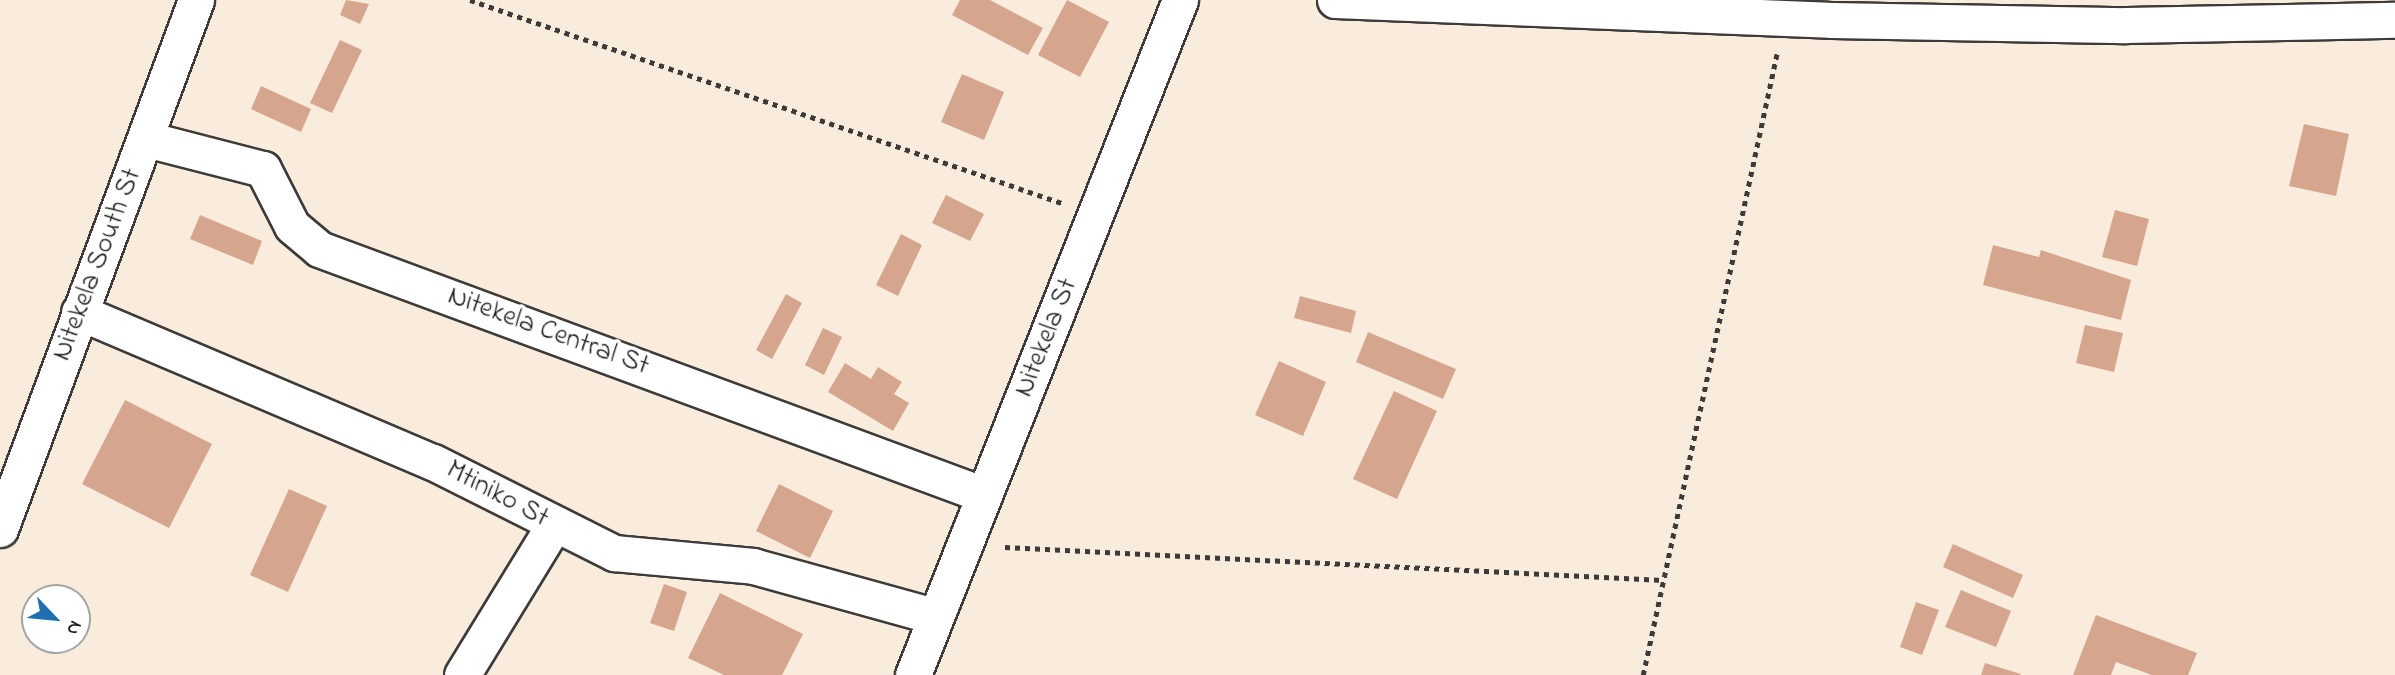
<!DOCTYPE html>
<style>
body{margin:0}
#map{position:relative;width:2395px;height:675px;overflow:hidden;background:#f9ecdc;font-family:"Indie Flower",sans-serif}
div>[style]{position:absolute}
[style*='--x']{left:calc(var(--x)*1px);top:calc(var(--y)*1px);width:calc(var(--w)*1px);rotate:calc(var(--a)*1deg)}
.building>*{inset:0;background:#d6a58e}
.path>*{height:4.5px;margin-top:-2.25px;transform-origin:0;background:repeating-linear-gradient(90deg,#3d3b39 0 5px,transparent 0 10px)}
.roads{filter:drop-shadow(2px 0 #3d3b39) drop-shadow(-2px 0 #3d3b39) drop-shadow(0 2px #3d3b39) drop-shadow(0 -2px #3d3b39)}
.street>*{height:35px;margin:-17.5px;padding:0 17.5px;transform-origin:17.5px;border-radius:17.5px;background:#fff}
span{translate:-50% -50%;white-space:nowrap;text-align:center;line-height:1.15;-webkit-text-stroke:7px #fff;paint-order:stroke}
.street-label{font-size:28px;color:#1c1c1c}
.north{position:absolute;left:21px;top:584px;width:70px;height:70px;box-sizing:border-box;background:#fff;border:2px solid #a4a4a4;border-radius:50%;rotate:116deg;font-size:19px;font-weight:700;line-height:28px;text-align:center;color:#1c1c1c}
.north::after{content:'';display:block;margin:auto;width:24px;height:32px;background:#1f6fb2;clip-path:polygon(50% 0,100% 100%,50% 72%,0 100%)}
</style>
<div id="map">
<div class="building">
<div style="clip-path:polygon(346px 0,369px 4px,360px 24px,340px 15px)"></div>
<div style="clip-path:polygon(960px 0,990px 0,1043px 28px,1028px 55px,952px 15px)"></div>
<div style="clip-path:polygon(1067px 0,1109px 22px,1080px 77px,1038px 55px)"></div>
<div style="clip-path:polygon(340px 40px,362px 50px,332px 113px,310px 103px)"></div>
<div style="clip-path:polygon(962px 74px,1004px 92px,984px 140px,941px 122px)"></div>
<div style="clip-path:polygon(261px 86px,311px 109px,301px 132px,251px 109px)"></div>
<div style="clip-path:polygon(2304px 124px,2349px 134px,2336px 196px,2289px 186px)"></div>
<div style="clip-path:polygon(946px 195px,984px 214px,970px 241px,932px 223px)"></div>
<div style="clip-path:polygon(2115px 210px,2149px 219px,2137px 266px,2102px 257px)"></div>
<div style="clip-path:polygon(200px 215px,262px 241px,253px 265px,190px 239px)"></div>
<div style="clip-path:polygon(901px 234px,922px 245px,898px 296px,876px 285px)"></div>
<div style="clip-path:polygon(1993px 245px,2039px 257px,2041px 250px,2131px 280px,2121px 320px,1983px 285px)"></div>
<div style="clip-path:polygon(786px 294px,802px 303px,772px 359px,756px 350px)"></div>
<div style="clip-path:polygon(1300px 296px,1356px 311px,1351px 333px,1294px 318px)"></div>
<div style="clip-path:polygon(2085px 325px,2123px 333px,2114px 372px,2076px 363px)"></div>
<div style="clip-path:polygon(823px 328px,842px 337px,824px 375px,805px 365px)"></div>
<div style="clip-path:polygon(1368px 332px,1456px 369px,1443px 399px,1356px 362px)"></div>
<div style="clip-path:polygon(1279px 361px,1326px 382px,1303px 436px,1255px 415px)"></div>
<div style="clip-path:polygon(845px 363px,871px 379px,878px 367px,902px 382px,894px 394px,909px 403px,893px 431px,828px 392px)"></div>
<div style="clip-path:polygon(1394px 391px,1437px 411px,1397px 499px,1353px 479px)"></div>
<div style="clip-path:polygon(125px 400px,212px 444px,169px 528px,82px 484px)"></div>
<div style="clip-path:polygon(779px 484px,833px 511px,810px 558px,756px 531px)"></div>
<div style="clip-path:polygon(289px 489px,327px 506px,288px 592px,250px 575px)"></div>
<div style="clip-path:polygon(1953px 544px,2023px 575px,2013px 598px,1943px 567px)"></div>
<div style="clip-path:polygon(664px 584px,687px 592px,674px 631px,650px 623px)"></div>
<div style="clip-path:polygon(1961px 590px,2011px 611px,1996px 647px,1945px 627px)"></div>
<div style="clip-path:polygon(720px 593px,803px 634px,782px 675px,724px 675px,688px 658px)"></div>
<div style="clip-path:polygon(1916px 602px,1939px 610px,1922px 655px,1900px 647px)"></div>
<div style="clip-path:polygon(2096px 615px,2197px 653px,2188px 675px,2152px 675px,2116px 662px,2111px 675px,2073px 675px)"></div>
<div style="clip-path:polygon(1985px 663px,2021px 674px,2020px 675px,1981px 675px)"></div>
</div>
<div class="path">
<div style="--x:470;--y:0;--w:626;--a:18.93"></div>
<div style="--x:1005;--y:547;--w:659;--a:2.87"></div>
<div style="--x:1643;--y:675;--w:636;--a:-77.84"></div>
</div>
<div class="roads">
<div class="street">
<div style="--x:1335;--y:0;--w:497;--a:2.3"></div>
<div style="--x:1832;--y:20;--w:294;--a:1"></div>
<div style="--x:2126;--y:25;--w:269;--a:-1.1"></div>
<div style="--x:146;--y:139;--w:121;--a:14.4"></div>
<div style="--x:263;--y:169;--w:64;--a:63"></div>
<div style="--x:292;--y:226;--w:35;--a:40"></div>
<div style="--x:319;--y:249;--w:707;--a:20.28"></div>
<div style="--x:79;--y:312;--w:384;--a:23"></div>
<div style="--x:433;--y:462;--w:203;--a:26.7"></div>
<div style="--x:614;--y:553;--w:140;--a:5.3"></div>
<div style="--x:753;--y:566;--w:187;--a:15.5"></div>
<div style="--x:0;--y:529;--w:564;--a:-69.67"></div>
<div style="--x:462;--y:675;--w:176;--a:-58.5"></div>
<div style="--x:913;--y:675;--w:726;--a:-68.42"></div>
</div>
</div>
<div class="street-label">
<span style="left:98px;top:265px;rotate:-69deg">Nitekela South St</span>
<span style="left:548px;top:332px;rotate:20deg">Nitekela Central St</span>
<span style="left:1047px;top:338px;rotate:-68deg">Nitekela St</span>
<span style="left:497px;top:495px;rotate:28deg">Mtiniko St</span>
</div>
<div class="north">N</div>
</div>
